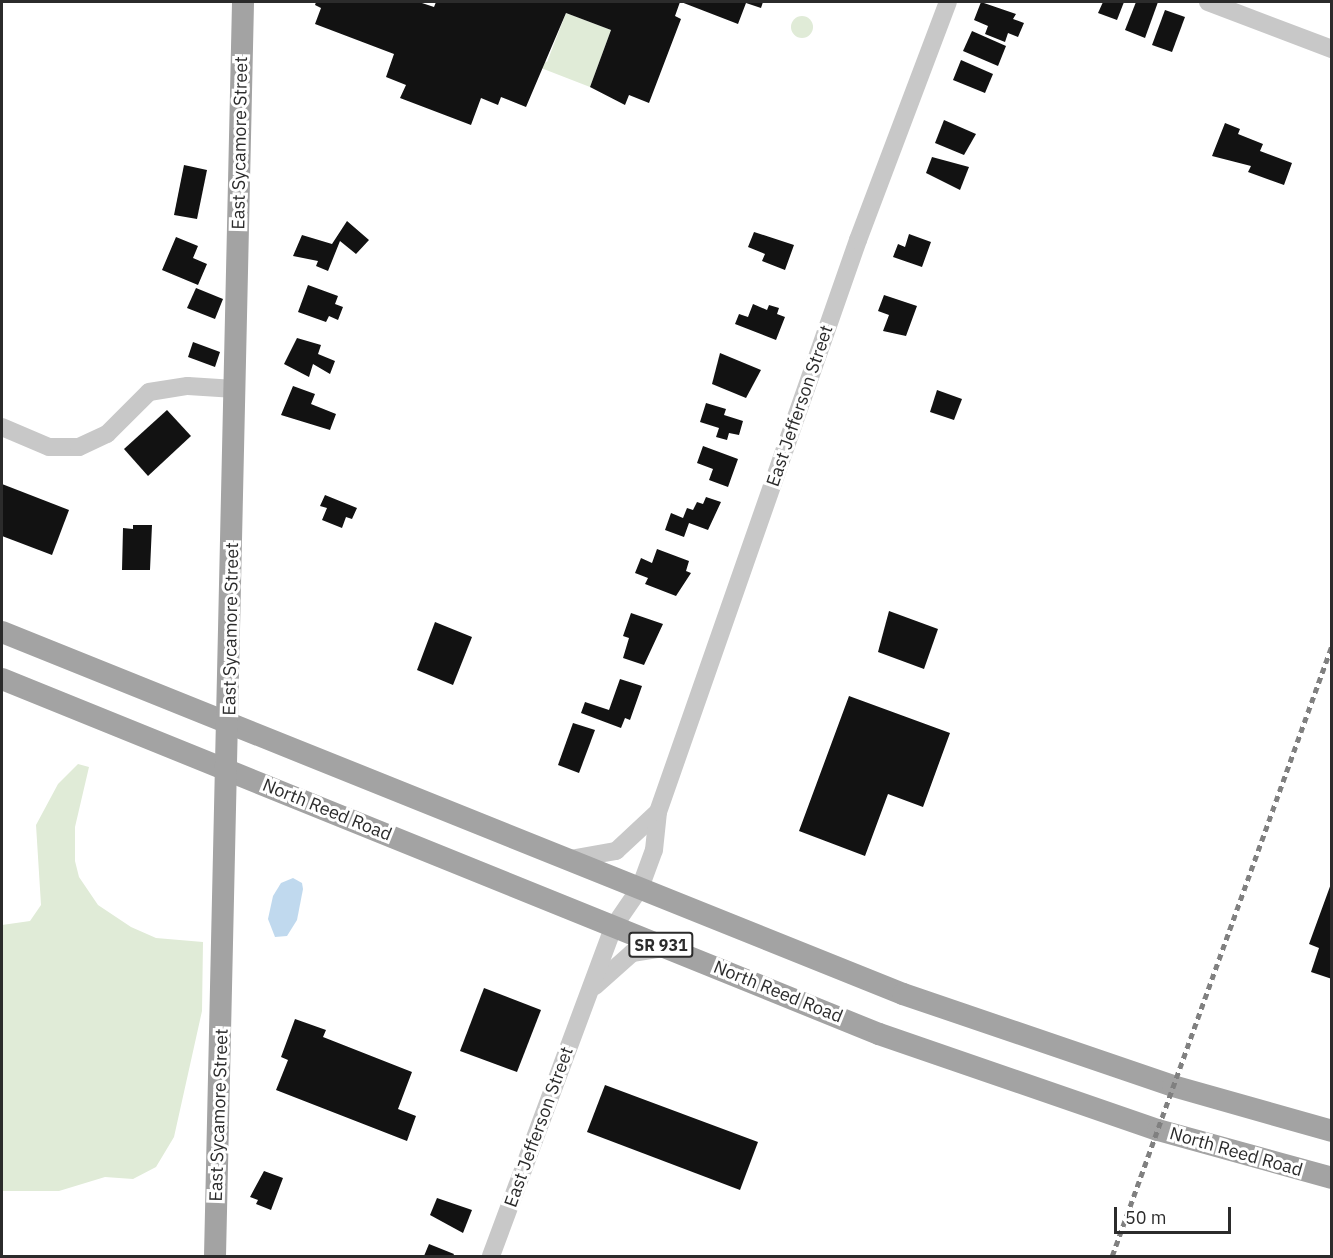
<!DOCTYPE html>
<style>
body{margin:0}
#map{position:relative;width:1333px;height:1258px;overflow:hidden;background:#fff;font-family:"IBM Plex Sans",sans-serif}
div>[style]{position:absolute}
[style*='--x']{left:calc(var(--x)*1px);top:calc(var(--y)*1px);width:calc(var(--w)*1px);rotate:calc(var(--a)*1deg)}
.green>*{inset:0;background:#e0ebd7}
.round{border-radius:50%}
.water>*{inset:0;background:#c0d9ee}
.building>*{inset:0;background:#121212}
.minor>*{height:18px;margin:-9px;padding:0 9px;transform-origin:9px;border-radius:9px;background:#c8c8c8}
.major>*{height:22px;margin:-11px;padding:0 11px;transform-origin:11px;border-radius:11px;background:#a3a3a3}
.rail>*{height:4.5px;margin-top:-2.25px;transform-origin:0;background:repeating-linear-gradient(90deg,#808080 0 6px,transparent 0 10.5px)}
span{translate:-50% -50%;white-space:nowrap;text-align:center;line-height:1.15;-webkit-text-stroke:6px #fff;paint-order:stroke}
.shield-label span{padding:2px 4px;background:#fff;border:2px solid;border-radius:4px;-webkit-text-stroke-width:0}
.shield-label{font-size:16px;color:#2b2b2b;font-weight:700}
.street-label{font-size:18px;color:#2b2b2b}
.frame{position:absolute;inset:0;border:3px solid #2b2b2b;pointer-events:none}
.scale{position:absolute;left:1114px;top:1207px;width:117px;height:27px;box-sizing:border-box;border:3px solid #2b2b2b;border-top:0;padding-left:8px;font-size:18px;line-height:21px;white-space:nowrap;color:#2b2b2b;-webkit-text-stroke:4px #fff;paint-order:stroke}
</style>
<div id="map">
<div class="green">
<div style="clip-path:polygon(566px 13px,611px 30px,590px 87px,541px 68px,544px 61px,547px 62px)"></div>
<div class="round" style="left:791px;top:16px;width:22px;height:22px"></div>
<div style="clip-path:polygon(78px 764px,89px 767px,75px 827px,75px 861px,79px 877px,98px 905px,131px 927px,156px 938px,203px 942px,202px 1011px,174px 1137px,156px 1167px,133px 1179px,105px 1177px,59px 1191px,2px 1191px,2px 925px,30px 921px,41px 905px,36px 825px,58px 784px)"></div>
</div>
<div class="water">
<div style="clip-path:polygon(293px 878px,302px 883px,303px 889px,297px 920px,287px 936px,275px 937px,268px 919px,273px 896px,281px 883px)"></div>
</div>
<div class="building">
<div style="clip-path:polygon(316px 2px,419px 2px,434px 7px,436px 2px,680px 2px,675px 16px,681px 19px,649px 103px,629px 95px,625px 105px,590px 87px,611px 30px,566px 13px,526px 107px,501px 97px,498px 105px,481px 98px,471px 125px,400px 98px,406px 85px,386px 77px,394px 54px,315px 24px,321px 8px,315px 5px)"></div>
<div style="clip-path:polygon(681px 2px,763px 2px,761px 8px,746px 3px,738px 24px)"></div>
<div style="clip-path:polygon(981px 2px,1016px 14px,1013px 19px,1024px 23px,1018px 37px,1008px 33px,1005px 42px,985px 34px,988px 26px,974px 20px)"></div>
<div style="clip-path:polygon(1103px 2px,1124px 2px,1117px 20px,1098px 13px)"></div>
<div style="clip-path:polygon(1136px 2px,1158px 2px,1145px 38px,1125px 30px)"></div>
<div style="clip-path:polygon(1165px 10px,1185px 17px,1172px 52px,1152px 45px)"></div>
<div style="clip-path:polygon(972px 31px,1006px 46px,998px 66px,963px 51px)"></div>
<div style="clip-path:polygon(961px 60px,993px 74px,985px 93px,953px 80px)"></div>
<div style="clip-path:polygon(944px 120px,976px 134px,964px 155px,935px 143px)"></div>
<div style="clip-path:polygon(1225px 123px,1240px 129px,1238px 134px,1263px 144px,1260px 151px,1292px 163px,1284px 185px,1248px 172px,1251px 166px,1212px 156px)"></div>
<div style="clip-path:polygon(932px 157px,969px 167px,960px 190px,926px 173px)"></div>
<div style="clip-path:polygon(184px 165px,207px 170px,197px 219px,174px 215px)"></div>
<div style="clip-path:polygon(347px 221px,369px 240px,356px 254px,340px 241px,328px 271px,316px 266px,318px 261px,293px 256px,302px 235px,332px 244px)"></div>
<div style="clip-path:polygon(754px 232px,794px 245px,785px 270px,762px 261px,765px 254px,748px 247px)"></div>
<div style="clip-path:polygon(909px 234px,931px 242px,922px 267px,893px 257px,898px 244px,905px 247px)"></div>
<div style="clip-path:polygon(176px 237px,198px 246px,193px 258px,207px 264px,198px 285px,162px 270px)"></div>
<div style="clip-path:polygon(308px 285px,338px 296px,335px 304px,343px 307px,338px 320px,329px 316px,326px 322px,298px 312px)"></div>
<div style="clip-path:polygon(196px 288px,223px 299px,215px 319px,187px 308px)"></div>
<div style="clip-path:polygon(884px 295px,917px 306px,906px 336px,883px 331px,889px 315px,878px 311px)"></div>
<div style="clip-path:polygon(753px 304px,767px 310px,769px 305px,779px 308px,777px 314px,785px 317px,776px 340px,735px 324px,739px 314px,748px 317px)"></div>
<div style="clip-path:polygon(297px 338px,321px 345px,318px 354px,335px 361px,330px 374px,313px 364px,309px 377px,284px 364px)"></div>
<div style="clip-path:polygon(193px 342px,220px 352px,215px 367px,188px 357px)"></div>
<div style="clip-path:polygon(720px 353px,761px 370px,746px 398px,712px 384px)"></div>
<div style="clip-path:polygon(293px 386px,315px 394px,311px 404px,336px 414px,330px 430px,281px 415px)"></div>
<div style="clip-path:polygon(937px 390px,962px 399px,954px 420px,930px 412px)"></div>
<div style="clip-path:polygon(706px 403px,726px 409px,724px 415px,743px 421px,739px 435px,729px 433px,727px 440px,716px 437px,719px 428px,700px 422px)"></div>
<div style="clip-path:polygon(167px 410px,191px 436px,148px 476px,124px 449px)"></div>
<div style="clip-path:polygon(703px 446px,738px 459px,728px 487px,709px 480px,713px 469px,697px 463px)"></div>
<div style="clip-path:polygon(2px 484px,69px 510px,52px 555px,2px 536px)"></div>
<div style="clip-path:polygon(325px 495px,357px 508px,352px 519px,346px 517px,342px 528px,322px 520px,327px 508px,320px 506px)"></div>
<div style="clip-path:polygon(706px 497px,721px 502px,708px 530px,689px 523px,684px 537px,665px 530px,671px 513px,683px 518px,687px 508px,693px 510px,697px 502px,703px 504px)"></div>
<div style="clip-path:polygon(133px 525px,152px 525px,150px 570px,122px 570px,123px 528px,133px 529px)"></div>
<div style="clip-path:polygon(657px 549px,689px 561px,686px 571px,691px 573px,676px 596px,645px 584px,648px 578px,635px 573px,641px 558px,652px 563px)"></div>
<div style="clip-path:polygon(889px 611px,938px 629px,924px 669px,878px 652px)"></div>
<div style="clip-path:polygon(631px 613px,663px 624px,644px 665px,623px 658px,629px 638px,623px 636px)"></div>
<div style="clip-path:polygon(435px 622px,472px 637px,453px 685px,417px 670px)"></div>
<div style="clip-path:polygon(620px 679px,642px 686px,630px 720px,625px 718px,621px 728px,581px 713px,585px 702px,609px 710px)"></div>
<div style="clip-path:polygon(849px 696px,950px 733px,923px 807px,888px 794px,865px 856px,799px 831px)"></div>
<div style="clip-path:polygon(573px 723px,595px 730px,579px 773px,558px 765px)"></div>
<div style="clip-path:polygon(1332px 881px,1332px 979px,1311px 972px,1319px 948px,1309px 944px)"></div>
<div style="clip-path:polygon(484px 988px,541px 1010px,517px 1072px,460px 1051px)"></div>
<div style="clip-path:polygon(295px 1019px,326px 1030px,323px 1037px,412px 1072px,398px 1109px,416px 1116px,407px 1141px,276px 1090px,288px 1060px,281px 1057px)"></div>
<div style="clip-path:polygon(605px 1085px,758px 1142px,740px 1190px,587px 1132px)"></div>
<div style="clip-path:polygon(264px 1171px,283px 1178px,271px 1210px,256px 1204px,258px 1200px,250px 1197px)"></div>
<div style="clip-path:polygon(437px 1198px,472px 1210px,463px 1233px,430px 1215px)"></div>
<div style="clip-path:polygon(429px 1244px,454px 1254px,453px 1256px,424px 1256px)"></div>
</div>
<div class="minor">
<div style="--x:1208;--y:2;--w:133;--a:20.8"></div>
<div style="--x:2;--y:427;--w:51;--a:23.1"></div>
<div style="--x:49;--y:447;--w:30;--a:0"></div>
<div style="--x:79;--y:447;--w:31;--a:-25"></div>
<div style="--x:107;--y:434;--w:59;--a:-45"></div>
<div style="--x:149;--y:392;--w:39;--a:-9"></div>
<div style="--x:188;--y:386;--w:47;--a:3.7"></div>
<div style="--x:570;--y:859;--w:47;--a:-9.9"></div>
<div style="--x:616;--y:851;--w:57;--a:-42.9"></div>
<div style="--x:595;--y:986;--w:50;--a:-41.7"></div>
<div style="--x:632;--y:953;--w:33;--a:-9"></div>
<div style="--x:491;--y:1256;--w:352;--a:-69.6"></div>
<div style="--x:614;--y:926;--w:46;--a:-55.6"></div>
<div style="--x:640;--y:888;--w:40;--a:-69.8"></div>
<div style="--x:654;--y:850;--w:38;--a:-84"></div>
<div style="--x:658;--y:812;--w:606;--a:-70.73"></div>
<div style="--x:858;--y:240;--w:254;--a:-69.3"></div>
</div>
<div class="major">
<div style="--x:2;--y:632;--w:971;--a:21.89"></div>
<div style="--x:903;--y:994;--w:285;--a:18.8"></div>
<div style="--x:1173;--y:1086;--w:165;--a:15.8"></div>
<div style="--x:2;--y:679;--w:946;--a:22.04"></div>
<div style="--x:879;--y:1034;--w:295;--a:19"></div>
<div style="--x:1158;--y:1130;--w:180;--a:15.4"></div>
<div style="--x:215;--y:1256;--w:1254;--a:-88.72"></div>
</div>
<div class="rail">
<div style="--x:1112;--y:1256;--w:649;--a:-70.2"></div>
</div>
<div class="shield-label">
<span style="left:661px;top:945px">SR 931</span>
</div>
<div class="street-label">
<span style="left:240px;top:143px;rotate:-89deg">East Sycamore Street</span>
<span style="left:800px;top:406px;rotate:-71deg">East Jefferson Street</span>
<span style="left:231px;top:629px;rotate:-89deg">East Sycamore Street</span>
<span style="left:327px;top:810px;rotate:22deg">North Reed Road</span>
<span style="left:778px;top:992px;rotate:22deg">North Reed Road</span>
<span style="left:219px;top:1115px;rotate:-88deg">East Sycamore Street</span>
<span style="left:539px;top:1127px;rotate:-70deg">East Jefferson Street</span>
<span style="left:1236px;top:1152px;rotate:16deg">North Reed Road</span>
</div>
<div class="frame"></div>
<div class="scale">50 m</div>
</div>
